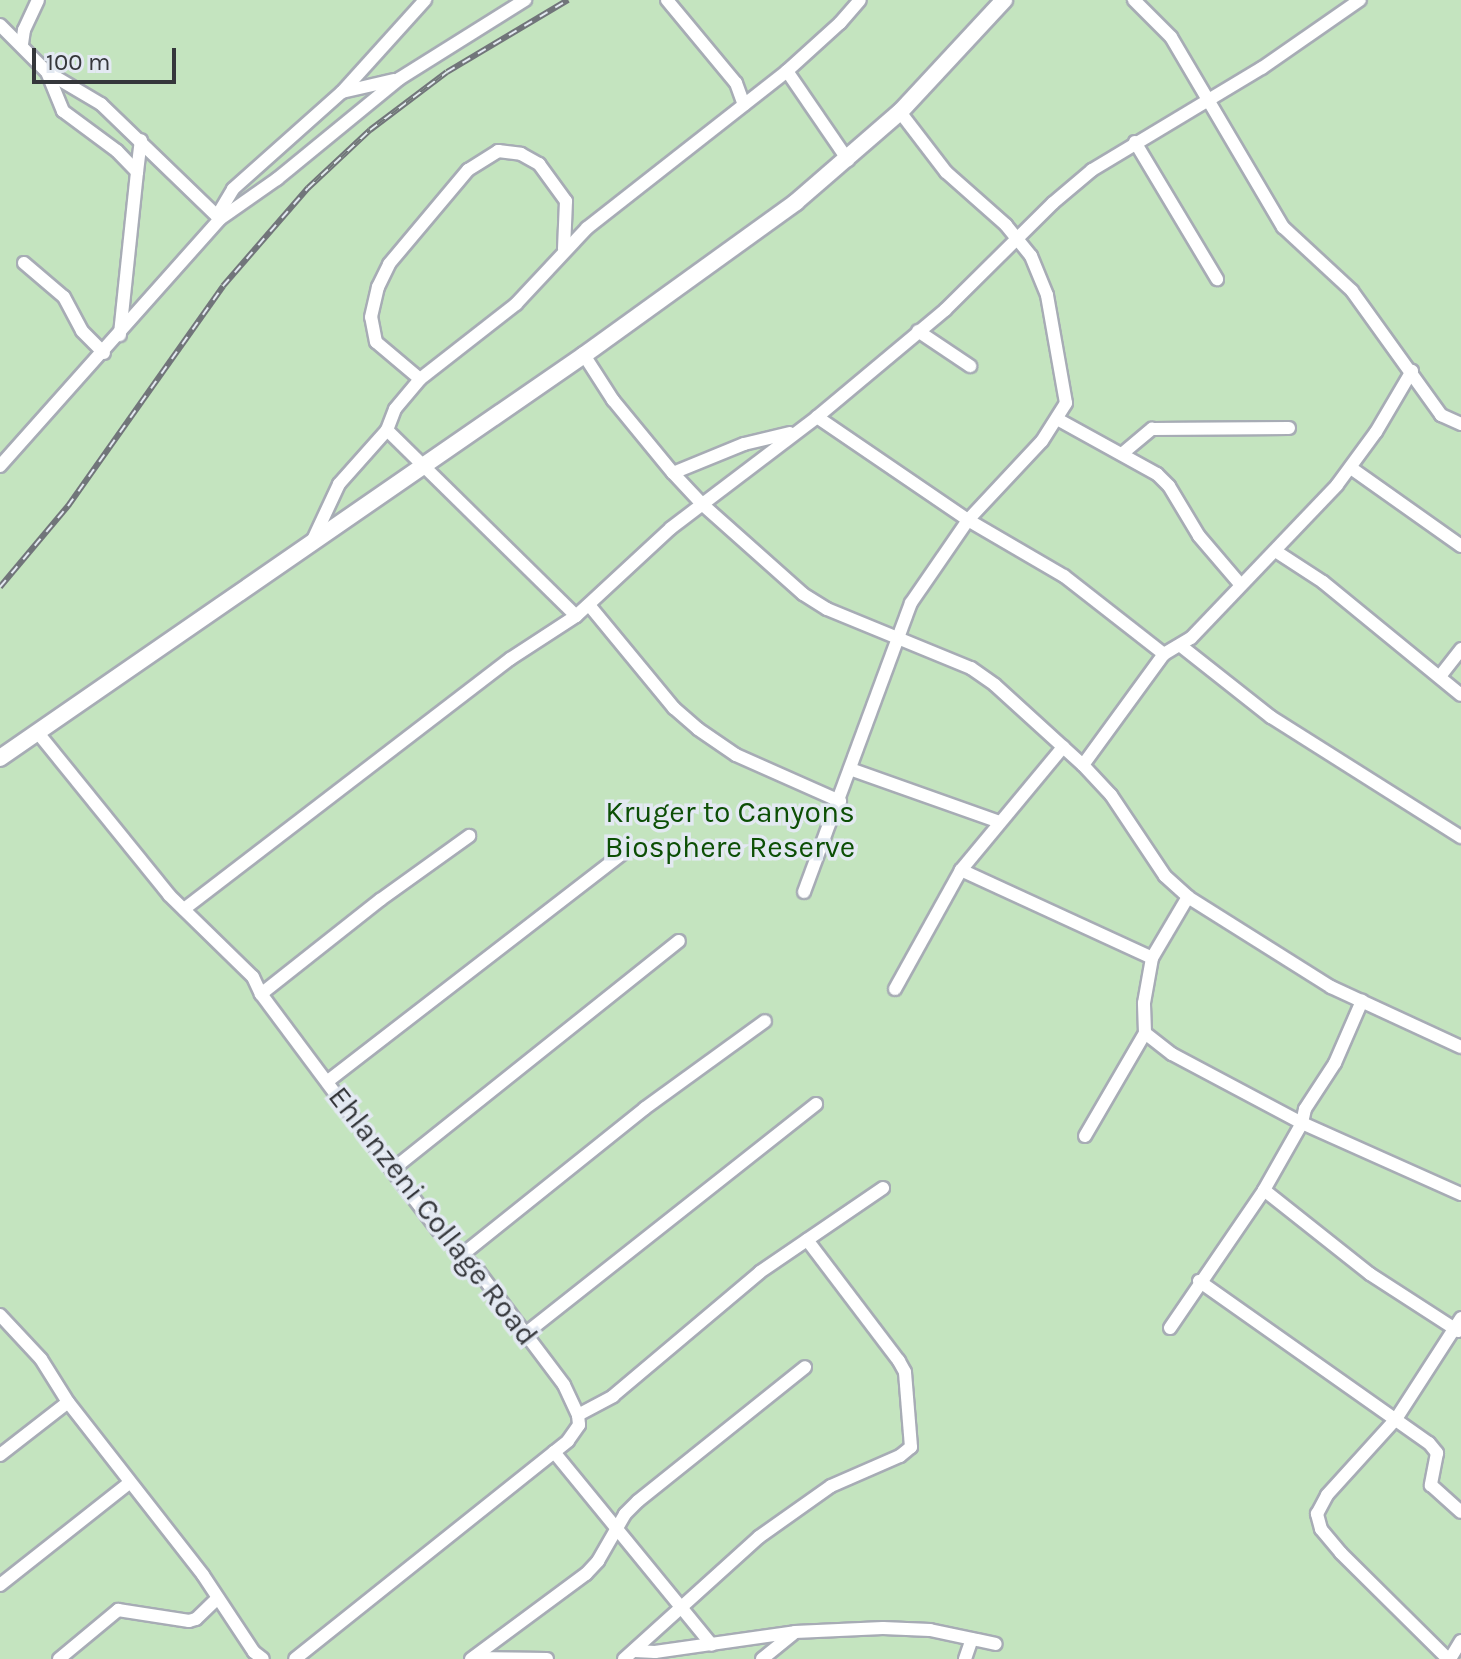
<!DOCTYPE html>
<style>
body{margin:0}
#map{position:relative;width:1461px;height:1659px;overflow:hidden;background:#e3e9f2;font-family:Karla,sans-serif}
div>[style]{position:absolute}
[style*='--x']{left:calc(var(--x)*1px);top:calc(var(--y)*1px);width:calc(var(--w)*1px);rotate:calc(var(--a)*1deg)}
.green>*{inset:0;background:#c4e4bf}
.roads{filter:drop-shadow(2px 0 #a7acb5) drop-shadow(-2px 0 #a7acb5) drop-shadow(0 2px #a7acb5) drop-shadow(0 -2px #a7acb5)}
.street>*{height:12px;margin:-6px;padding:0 6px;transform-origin:6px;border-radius:6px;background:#fff}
.secondary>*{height:16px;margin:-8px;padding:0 8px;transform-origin:8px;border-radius:8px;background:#fff}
.rail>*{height:6px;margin-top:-3px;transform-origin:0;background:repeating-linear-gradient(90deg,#e3e9f2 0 9px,#71757a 0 18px);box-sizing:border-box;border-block:2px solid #71757a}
span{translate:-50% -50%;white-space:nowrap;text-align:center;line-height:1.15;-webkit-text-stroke:7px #e3e9f2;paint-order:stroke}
.park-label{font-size:30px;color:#0c4f05}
.street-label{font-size:30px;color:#35373b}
.scale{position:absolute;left:32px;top:48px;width:144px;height:36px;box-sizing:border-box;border:4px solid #35373b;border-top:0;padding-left:10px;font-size:24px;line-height:28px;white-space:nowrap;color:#35373b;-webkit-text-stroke:6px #e3e9f2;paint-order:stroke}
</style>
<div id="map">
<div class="green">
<div style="clip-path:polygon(0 0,1461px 0,1461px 1659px,0 1659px)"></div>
</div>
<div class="roads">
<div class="street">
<div style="--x:667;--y:0;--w:108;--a:50.3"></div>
<div style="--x:736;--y:83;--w:23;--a:70"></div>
<div style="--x:1134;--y:0;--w:52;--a:45"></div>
<div style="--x:1171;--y:37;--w:221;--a:59.5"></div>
<div style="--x:1283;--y:227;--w:94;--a:42.8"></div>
<div style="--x:1352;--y:291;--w:153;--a:54.3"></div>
<div style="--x:1441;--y:415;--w:22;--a:24"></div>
<div style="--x:0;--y:25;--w:66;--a:45"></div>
<div style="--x:47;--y:72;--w:42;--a:67.7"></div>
<div style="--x:63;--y:111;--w:67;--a:36.5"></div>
<div style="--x:117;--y:151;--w:29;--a:46"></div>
<div style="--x:137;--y:172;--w:164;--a:96"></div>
<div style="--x:22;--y:44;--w:14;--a:-82"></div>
<div style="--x:24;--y:30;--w:33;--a:-65"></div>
<div style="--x:787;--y:71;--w:108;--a:55.6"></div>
<div style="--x:47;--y:72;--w:63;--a:30.7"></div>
<div style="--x:101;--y:104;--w:165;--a:44"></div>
<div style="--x:342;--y:92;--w:53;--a:-13"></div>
<div style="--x:1135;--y:142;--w:160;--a:59.1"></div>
<div style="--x:137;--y:172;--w:32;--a:-83"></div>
<div style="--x:217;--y:216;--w:31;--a:-59"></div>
<div style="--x:233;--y:189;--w:146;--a:-41.7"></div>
<div style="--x:342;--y:92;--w:124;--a:-47.9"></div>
<div style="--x:24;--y:263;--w:52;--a:40.4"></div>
<div style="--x:64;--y:297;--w:38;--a:62"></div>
<div style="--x:82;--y:331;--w:31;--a:45"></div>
<div style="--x:918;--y:331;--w:63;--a:33.9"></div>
<div style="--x:584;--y:355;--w:54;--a:57.2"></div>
<div style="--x:613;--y:400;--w:94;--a:50.6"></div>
<div style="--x:673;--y:473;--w:42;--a:46.9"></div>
<div style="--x:702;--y:504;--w:135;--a:41.7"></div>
<div style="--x:803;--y:594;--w:28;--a:32"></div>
<div style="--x:827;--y:609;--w:156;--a:22.3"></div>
<div style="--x:971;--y:668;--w:29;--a:35"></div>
<div style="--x:995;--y:685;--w:119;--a:42.3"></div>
<div style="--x:1083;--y:765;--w:41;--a:47"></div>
<div style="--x:1111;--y:795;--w:97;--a:56.3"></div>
<div style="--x:1165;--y:876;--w:31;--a:42"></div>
<div style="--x:1188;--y:897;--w:169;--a:32.2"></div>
<div style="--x:1331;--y:987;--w:143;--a:24.8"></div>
<div style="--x:420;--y:379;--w:57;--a:-139.9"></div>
<div style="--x:376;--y:342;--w:25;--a:-101"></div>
<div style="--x:371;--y:317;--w:31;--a:-77"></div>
<div style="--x:378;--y:287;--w:25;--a:-64"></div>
<div style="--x:389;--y:264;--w:123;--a:-50"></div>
<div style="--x:468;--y:170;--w:36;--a:-32"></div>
<div style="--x:498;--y:151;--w:23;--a:7"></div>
<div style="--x:521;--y:154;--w:21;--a:29"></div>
<div style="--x:539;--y:164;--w:46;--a:53.9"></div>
<div style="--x:566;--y:201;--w:48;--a:92.4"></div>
<div style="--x:817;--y:417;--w:183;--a:34.3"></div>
<div style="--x:968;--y:520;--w:111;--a:30.3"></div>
<div style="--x:1064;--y:576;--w:127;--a:38"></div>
<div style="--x:1059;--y:420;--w:112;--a:28.9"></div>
<div style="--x:1157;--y:474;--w:17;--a:45"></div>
<div style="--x:1169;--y:486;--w:58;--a:59"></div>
<div style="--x:1199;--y:536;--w:63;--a:49.5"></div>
<div style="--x:387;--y:430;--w:265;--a:44.5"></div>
<div style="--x:1123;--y:453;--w:38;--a:-40"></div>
<div style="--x:1152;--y:429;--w:137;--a:-0.4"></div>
<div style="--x:0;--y:466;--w:331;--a:-48.3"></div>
<div style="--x:220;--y:219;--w:70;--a:-35.1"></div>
<div style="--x:277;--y:179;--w:158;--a:-39.3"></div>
<div style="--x:399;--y:79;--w:149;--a:-32.1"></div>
<div style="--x:1351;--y:468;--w:135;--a:35.3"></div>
<div style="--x:673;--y:473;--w:77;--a:-22.2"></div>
<div style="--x:744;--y:444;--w:47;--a:-13.4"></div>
<div style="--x:312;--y:542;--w:64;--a:-65"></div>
<div style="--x:339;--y:484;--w:72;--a:-48.4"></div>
<div style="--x:387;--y:430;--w:22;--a:-69"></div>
<div style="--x:395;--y:409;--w:39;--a:-50"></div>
<div style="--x:420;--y:379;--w:122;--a:-38"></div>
<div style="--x:516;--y:304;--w:104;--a:-46.9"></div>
<div style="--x:587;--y:228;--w:254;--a:-38.1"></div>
<div style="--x:787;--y:71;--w:72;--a:-42.2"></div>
<div style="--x:840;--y:23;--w:30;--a:-49"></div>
<div style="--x:1277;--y:552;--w:55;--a:33.1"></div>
<div style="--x:1323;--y:582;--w:178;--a:39.3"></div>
<div style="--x:589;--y:605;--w:134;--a:50.5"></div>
<div style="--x:674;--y:708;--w:32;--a:41"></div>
<div style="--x:698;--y:729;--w:46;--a:34.4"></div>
<div style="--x:736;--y:755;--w:114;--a:23.9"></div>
<div style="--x:1181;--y:646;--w:115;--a:38.3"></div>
<div style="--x:1271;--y:717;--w:225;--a:32.3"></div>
<div style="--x:1441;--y:675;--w:33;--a:-52"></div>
<div style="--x:38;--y:733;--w:208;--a:51"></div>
<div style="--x:169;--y:895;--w:117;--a:44.3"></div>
<div style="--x:253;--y:977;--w:19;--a:65"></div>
<div style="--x:261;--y:994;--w:219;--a:53.3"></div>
<div style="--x:392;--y:1170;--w:76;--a:52.5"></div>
<div style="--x:438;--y:1230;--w:59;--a:45.7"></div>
<div style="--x:479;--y:1272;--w:141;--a:53"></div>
<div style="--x:564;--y:1385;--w:33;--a:65"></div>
<div style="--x:578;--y:1415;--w:10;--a:84"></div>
<div style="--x:579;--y:1425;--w:19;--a:125"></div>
<div style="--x:568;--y:1441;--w:349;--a:141.4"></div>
<div style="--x:1083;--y:765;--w:137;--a:-53.9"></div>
<div style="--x:1164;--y:654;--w:31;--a:-31"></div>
<div style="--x:1191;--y:638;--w:211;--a:-46.3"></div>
<div style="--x:1337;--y:485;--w:66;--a:-53.7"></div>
<div style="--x:1376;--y:432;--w:71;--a:-59.5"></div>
<div style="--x:850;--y:769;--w:159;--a:19.5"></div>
<div style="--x:961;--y:870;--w:210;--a:24.7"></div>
<div style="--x:804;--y:892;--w:308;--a:-69.7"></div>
<div style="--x:911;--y:603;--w:101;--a:-55.5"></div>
<div style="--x:968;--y:520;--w:108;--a:-46.9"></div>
<div style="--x:1042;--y:441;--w:45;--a:-57.7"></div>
<div style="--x:1066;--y:403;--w:110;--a:-100"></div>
<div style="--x:1047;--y:295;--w:42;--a:-112.3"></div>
<div style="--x:1031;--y:256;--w:40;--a:-129"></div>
<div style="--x:1006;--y:225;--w:80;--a:-138.5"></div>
<div style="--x:946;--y:172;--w:76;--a:-127.5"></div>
<div style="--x:184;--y:909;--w:411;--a:-37.5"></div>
<div style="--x:510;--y:659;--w:79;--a:-33.1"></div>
<div style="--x:576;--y:616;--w:129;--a:-42.8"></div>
<div style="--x:671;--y:528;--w:183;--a:-37.2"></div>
<div style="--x:817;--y:417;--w:167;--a:-39.9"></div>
<div style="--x:945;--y:310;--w:152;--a:-44.7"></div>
<div style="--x:1053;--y:203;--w:51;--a:-40.2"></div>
<div style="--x:1092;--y:170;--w:198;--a:-31"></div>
<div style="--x:1262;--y:68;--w:119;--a:-34.8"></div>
<div style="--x:895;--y:989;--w:136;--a:-61"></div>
<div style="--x:961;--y:870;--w:160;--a:-50.3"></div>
<div style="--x:261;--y:994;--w:152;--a:-38.3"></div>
<div style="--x:380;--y:900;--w:110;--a:-35.7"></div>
<div style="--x:1145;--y:1033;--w:34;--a:38"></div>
<div style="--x:1172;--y:1054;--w:147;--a:28"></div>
<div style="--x:1302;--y:1123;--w:174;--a:24.1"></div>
<div style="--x:328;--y:1081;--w:373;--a:-37.7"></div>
<div style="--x:1085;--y:1136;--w:119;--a:-59.8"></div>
<div style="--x:1145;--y:1033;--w:30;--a:-92"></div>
<div style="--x:1144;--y:1003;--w:46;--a:-79.9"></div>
<div style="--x:1152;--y:958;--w:71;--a:-59.5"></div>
<div style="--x:392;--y:1170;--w:367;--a:-38.6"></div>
<div style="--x:1264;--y:1190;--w:135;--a:38.4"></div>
<div style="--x:1370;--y:1274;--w:105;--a:32.9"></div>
<div style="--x:463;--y:1254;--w:233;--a:-38.7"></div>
<div style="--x:645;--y:1108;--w:148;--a:-35.9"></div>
<div style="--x:1199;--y:1281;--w:281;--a:35.2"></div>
<div style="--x:1429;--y:1443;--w:13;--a:51"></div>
<div style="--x:1437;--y:1453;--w:33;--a:101"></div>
<div style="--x:1431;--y:1485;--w:40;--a:42"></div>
<div style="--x:0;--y:1315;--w:60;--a:47"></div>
<div style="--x:41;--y:1359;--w:51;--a:57.9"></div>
<div style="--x:68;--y:1402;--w:219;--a:52"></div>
<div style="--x:203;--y:1575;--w:92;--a:56.5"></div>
<div style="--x:254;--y:1652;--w:11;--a:38"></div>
<div style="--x:1170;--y:1328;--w:167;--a:-55.7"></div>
<div style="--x:1264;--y:1190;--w:77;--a:-60.4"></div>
<div style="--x:1302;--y:1123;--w:14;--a:-78"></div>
<div style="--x:1305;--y:1109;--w:55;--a:-56.9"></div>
<div style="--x:1335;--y:1063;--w:68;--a:-66.5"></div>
<div style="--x:525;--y:1334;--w:371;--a:-38.3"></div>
<div style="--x:578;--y:1415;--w:40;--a:-28"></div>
<div style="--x:613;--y:1396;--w:192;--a:-40.1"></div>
<div style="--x:760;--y:1272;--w:149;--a:-34.3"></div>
<div style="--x:554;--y:1452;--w:249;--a:50.7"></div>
<div style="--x:0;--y:1455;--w:86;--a:-37.9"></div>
<div style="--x:0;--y:1585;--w:164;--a:-38.3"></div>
<div style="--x:635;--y:1651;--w:20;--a:3"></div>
<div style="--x:655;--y:1652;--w:141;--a:-8.1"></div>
<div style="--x:795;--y:1632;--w:88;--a:-2.6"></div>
<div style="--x:883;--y:1628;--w:47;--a:2.4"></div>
<div style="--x:930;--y:1630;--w:67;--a:12"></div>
<div style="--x:474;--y:1658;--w:73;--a:0.8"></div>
<div style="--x:59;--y:1659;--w:77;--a:-39.7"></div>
<div style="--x:118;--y:1610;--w:72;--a:8.8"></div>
<div style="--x:189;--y:1621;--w:7;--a:-16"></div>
<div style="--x:196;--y:1619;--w:30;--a:-44"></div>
<div style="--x:471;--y:1659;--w:143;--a:-36.5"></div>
<div style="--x:586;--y:1574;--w:18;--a:-47"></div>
<div style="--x:598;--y:1561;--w:54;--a:-60.1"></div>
<div style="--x:625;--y:1514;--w:18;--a:-45"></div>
<div style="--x:638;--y:1501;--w:214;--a:-38.7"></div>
<div style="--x:624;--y:1659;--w:182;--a:-42.1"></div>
<div style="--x:759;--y:1537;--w:88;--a:-35.3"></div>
<div style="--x:831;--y:1486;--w:75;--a:-23.5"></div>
<div style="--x:900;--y:1456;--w:14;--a:-39"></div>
<div style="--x:911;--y:1447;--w:75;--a:-94.6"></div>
<div style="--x:905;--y:1372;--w:13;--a:-119"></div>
<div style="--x:899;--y:1361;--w:152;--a:-127.2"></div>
<div style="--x:762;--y:1659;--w:40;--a:-39"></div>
<div style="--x:965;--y:1659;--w:21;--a:-71"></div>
<div style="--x:1448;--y:1659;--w:151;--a:-135.3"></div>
<div style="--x:1341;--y:1553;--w:31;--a:-130"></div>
<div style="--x:1321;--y:1529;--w:16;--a:-105"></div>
<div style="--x:1317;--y:1514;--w:21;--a:-62"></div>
<div style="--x:1327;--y:1495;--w:103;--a:-47.8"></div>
<div style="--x:1396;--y:1419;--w:120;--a:-57.2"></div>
<div style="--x:1450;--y:1659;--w:21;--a:-59"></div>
</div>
<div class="secondary">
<div style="--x:0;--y:758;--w:710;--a:-34.61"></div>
<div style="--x:584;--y:355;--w:261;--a:-35.8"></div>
<div style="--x:796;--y:202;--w:138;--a:-40.9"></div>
<div style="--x:900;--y:112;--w:153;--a:-47.1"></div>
</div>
</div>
<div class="rail">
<div style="--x:0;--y:587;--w:106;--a:-50"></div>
<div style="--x:68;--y:506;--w:269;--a:-54.8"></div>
<div style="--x:223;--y:286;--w:130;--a:-49.1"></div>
<div style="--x:308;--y:188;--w:85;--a:-43.1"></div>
<div style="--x:370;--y:130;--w:96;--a:-37"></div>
<div style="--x:447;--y:72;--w:141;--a:-30.8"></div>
</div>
<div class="park-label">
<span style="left:730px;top:829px">Kruger to Canyons<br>Biosphere Reserve</span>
</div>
<div class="street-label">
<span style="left:433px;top:1216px;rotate:52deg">Ehlanzeni Collage Road</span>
</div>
<div class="scale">100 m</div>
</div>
